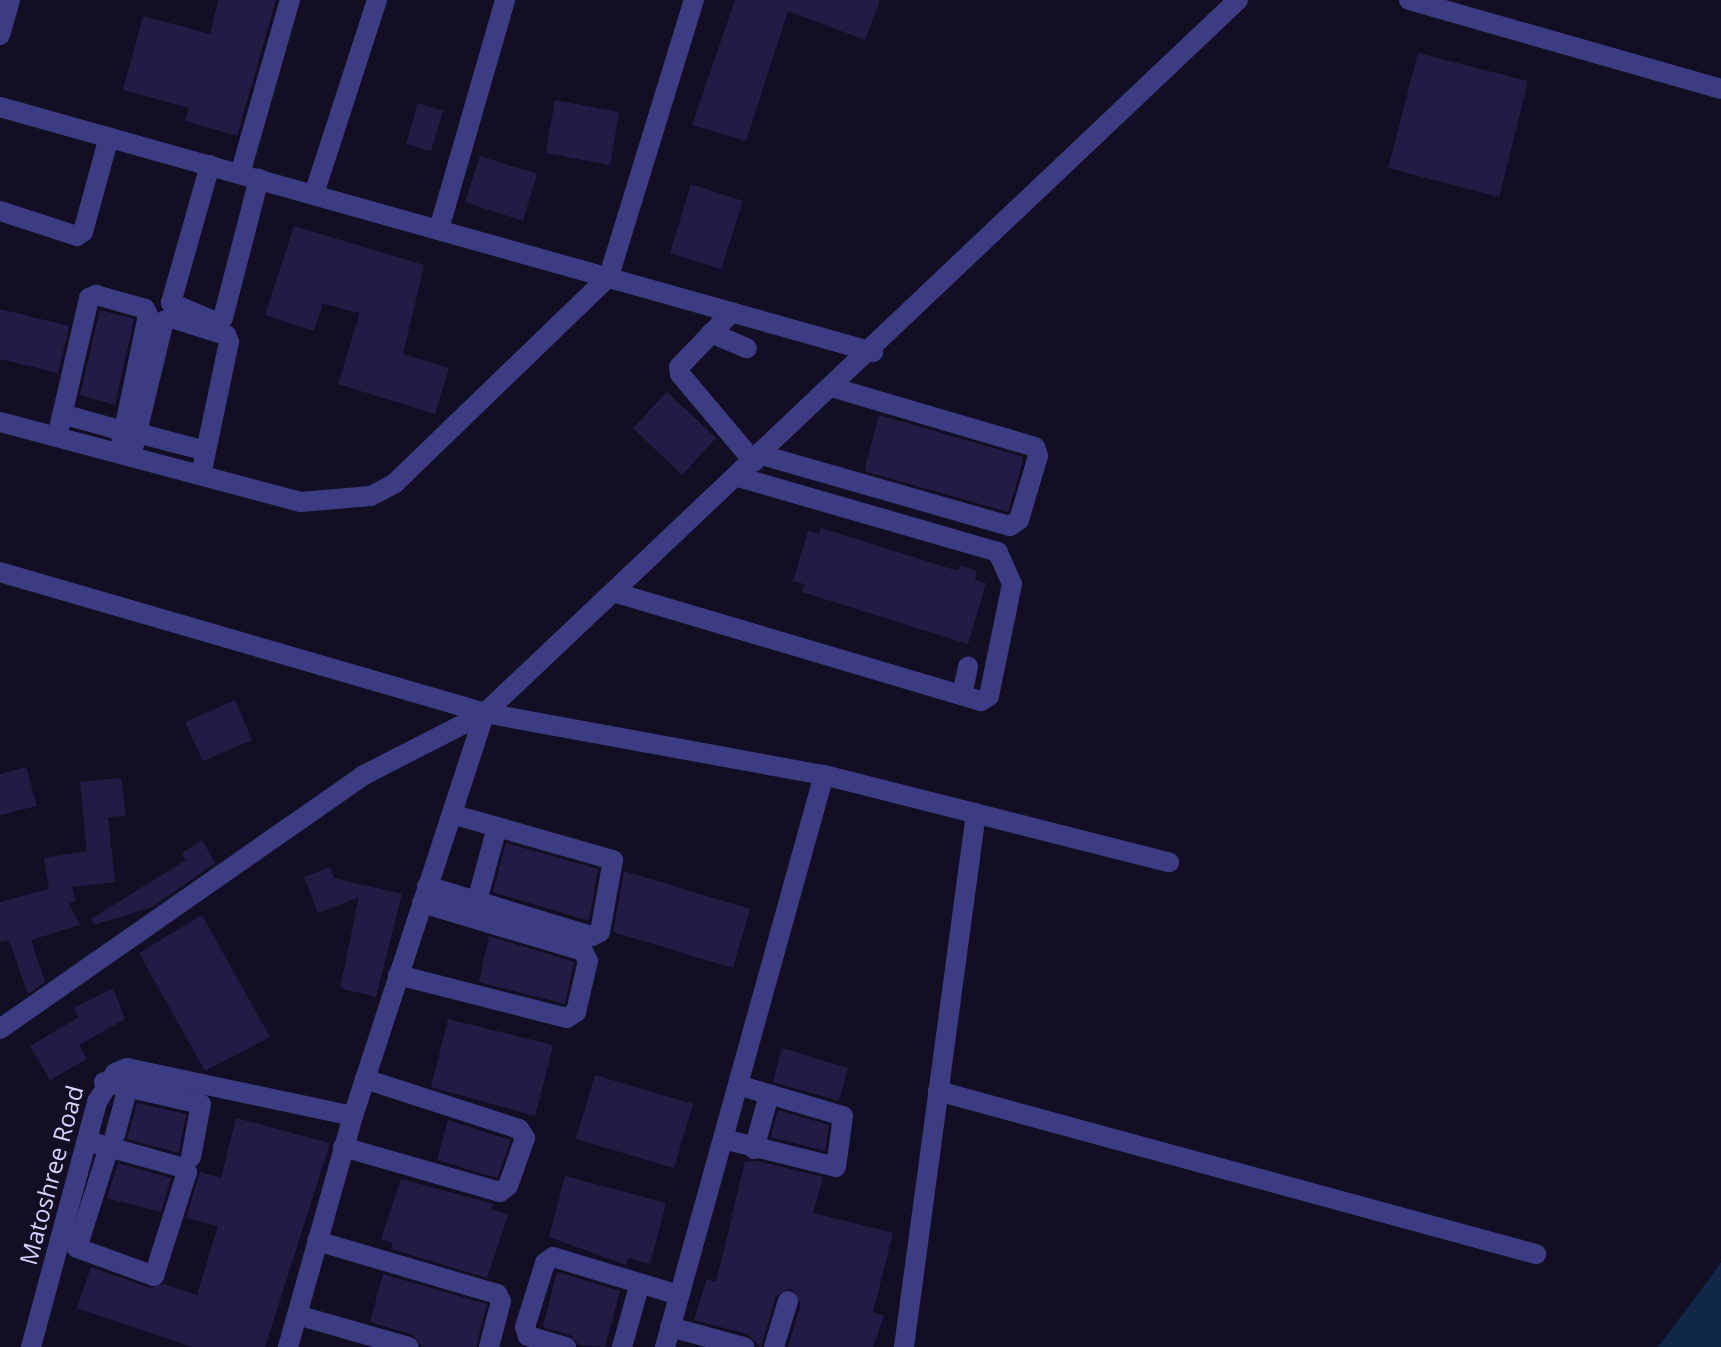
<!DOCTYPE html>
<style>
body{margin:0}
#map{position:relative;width:1721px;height:1347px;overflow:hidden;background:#120f24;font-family:"Open Sans",sans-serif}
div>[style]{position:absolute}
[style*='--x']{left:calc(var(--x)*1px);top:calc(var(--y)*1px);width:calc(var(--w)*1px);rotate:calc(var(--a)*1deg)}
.water>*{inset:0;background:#102748}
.building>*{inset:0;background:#221c45}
.minor>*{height:20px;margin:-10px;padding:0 10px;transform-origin:10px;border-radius:10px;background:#3c3c82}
span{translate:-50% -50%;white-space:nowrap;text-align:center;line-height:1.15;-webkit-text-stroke:6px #120f24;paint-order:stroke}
.street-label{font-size:24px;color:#d7d4fe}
</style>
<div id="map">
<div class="water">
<div style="clip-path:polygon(1721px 1262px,1721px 1347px,1658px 1347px,1712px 1275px)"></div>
</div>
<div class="building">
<div style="clip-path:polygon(218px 0,276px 0,237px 136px,185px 121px,189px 108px,123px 90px,143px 16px,210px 34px)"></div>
<div style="clip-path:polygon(735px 0,880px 0,865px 40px,788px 11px,746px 141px,692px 125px)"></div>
<div style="clip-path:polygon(1418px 53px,1528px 81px,1499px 197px,1388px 168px)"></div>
<div style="clip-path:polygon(555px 100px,619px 112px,610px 165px,546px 153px)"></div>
<div style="clip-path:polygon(418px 103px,443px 111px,431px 151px,406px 144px)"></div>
<div style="clip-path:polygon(480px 156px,537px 174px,523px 221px,465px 202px)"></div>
<div style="clip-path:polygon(691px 184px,743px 201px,721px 269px,670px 253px)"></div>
<div style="clip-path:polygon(294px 226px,424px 265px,403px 354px,449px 368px,435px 414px,338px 384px,360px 313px,323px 304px,314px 331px,265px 315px)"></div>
<div style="clip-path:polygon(0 309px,69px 326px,58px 373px,0 359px)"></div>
<div style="clip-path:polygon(100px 310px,134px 319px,115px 405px,80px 395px)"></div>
<div style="clip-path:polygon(667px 392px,716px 438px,682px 475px,633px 428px)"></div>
<div style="clip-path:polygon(879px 415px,1024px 457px,1008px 512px,864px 471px)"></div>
<div style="clip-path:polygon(821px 528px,958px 571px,960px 565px,977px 571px,975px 580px,986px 583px,968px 644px,802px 592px,804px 584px,793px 581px,808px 531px,819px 534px)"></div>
<div style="clip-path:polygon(235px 700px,252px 740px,203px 761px,185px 722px)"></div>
<div style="clip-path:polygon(26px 767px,37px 806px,0 815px,0 774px)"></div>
<div style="clip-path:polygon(121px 778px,126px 816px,108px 817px,115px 882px,72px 887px,76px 900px,69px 904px,80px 925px,31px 940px,45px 982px,28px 994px,9px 940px,0 942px,0 902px,49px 889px,44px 858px,87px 851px,80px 782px)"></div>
<div style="clip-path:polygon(202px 840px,215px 863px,152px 907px,94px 925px,91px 919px,186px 860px,182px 853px)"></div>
<div style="clip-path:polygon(506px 843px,598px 869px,589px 921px,493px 892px)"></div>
<div style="clip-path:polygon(330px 867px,334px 878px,402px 894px,376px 997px,340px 988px,359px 897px,318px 913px,304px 877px)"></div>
<div style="clip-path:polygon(624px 871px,750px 909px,733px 968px,613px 932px)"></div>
<div style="clip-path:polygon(202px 915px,270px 1037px,205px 1071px,139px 953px)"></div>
<div style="clip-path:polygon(489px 936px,574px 962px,565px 1004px,479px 982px)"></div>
<div style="clip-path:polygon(113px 988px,125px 1019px,79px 1045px,87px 1059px,50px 1080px,30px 1046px,79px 1017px,74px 1008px)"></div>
<div style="clip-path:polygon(448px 1019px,553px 1045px,535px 1116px,431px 1087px)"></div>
<div style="clip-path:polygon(782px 1048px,848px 1068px,839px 1101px,773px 1082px)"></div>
<div style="clip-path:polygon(595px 1075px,693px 1104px,674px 1168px,576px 1139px)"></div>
<div style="clip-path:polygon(137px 1103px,186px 1114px,179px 1153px,127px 1139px)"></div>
<div style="clip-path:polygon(778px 1110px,829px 1125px,825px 1151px,771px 1137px)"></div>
<div style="clip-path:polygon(236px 1118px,330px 1143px,265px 1347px,192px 1347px,77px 1308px,91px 1267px,150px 1288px,164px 1284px,197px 1295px,218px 1226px,186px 1218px,200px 1172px,221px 1178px)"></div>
<div style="clip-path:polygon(448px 1120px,511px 1140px,497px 1178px,437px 1160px)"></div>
<div style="clip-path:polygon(758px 1161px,823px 1177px,813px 1213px,893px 1233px,873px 1312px,884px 1316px,873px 1347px,788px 1347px,801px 1304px,791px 1288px,776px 1296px,761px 1347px,747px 1334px,694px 1320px,707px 1279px,716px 1282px,745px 1162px)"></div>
<div style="clip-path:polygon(118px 1163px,171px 1178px,161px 1212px,107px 1198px)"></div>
<div style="clip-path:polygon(565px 1176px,666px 1203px,650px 1264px,628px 1258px,626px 1265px,549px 1237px)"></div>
<div style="clip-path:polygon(401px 1179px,493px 1204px,491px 1209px,508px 1215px,487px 1278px,391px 1249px,392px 1243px,381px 1239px)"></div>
<div style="clip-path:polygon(557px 1272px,620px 1291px,605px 1347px,579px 1345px,570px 1335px,543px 1327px)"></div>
<div style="clip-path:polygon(383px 1274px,487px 1304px,476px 1347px,422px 1347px,413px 1335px,370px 1322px)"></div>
</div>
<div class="minor">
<div style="--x:1409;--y:0;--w:324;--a:15.9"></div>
<div style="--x:0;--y:35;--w:36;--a:-74"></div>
<div style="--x:0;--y:107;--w:907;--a:15.68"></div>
<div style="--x:210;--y:165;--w:143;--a:105.8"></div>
<div style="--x:171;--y:303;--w:49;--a:22.9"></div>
<div style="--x:216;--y:322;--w:8;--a:-30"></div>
<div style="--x:223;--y:318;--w:144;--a:-75.5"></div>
<div style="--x:240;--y:174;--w:181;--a:-74"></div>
<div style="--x:314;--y:194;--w:204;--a:-72"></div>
<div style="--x:0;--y:211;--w:81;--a:18"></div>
<div style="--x:77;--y:236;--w:7;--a:-34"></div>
<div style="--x:83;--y:232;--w:98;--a:-74.7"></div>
<div style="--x:439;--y:229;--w:238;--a:-73.9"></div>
<div style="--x:732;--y:312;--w:76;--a:133.9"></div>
<div style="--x:679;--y:367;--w:7;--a:82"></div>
<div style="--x:680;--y:374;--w:115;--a:49.9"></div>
<div style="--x:711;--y:333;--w:39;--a:23"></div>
<div style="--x:62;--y:414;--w:63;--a:15.6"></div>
<div style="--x:0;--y:422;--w:311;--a:14.9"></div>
<div style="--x:301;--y:502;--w:70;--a:-4.9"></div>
<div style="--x:371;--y:496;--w:27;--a:-28"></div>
<div style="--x:395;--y:483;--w:298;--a:-44"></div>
<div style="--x:609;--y:276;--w:289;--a:-72.9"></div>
<div style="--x:137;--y:433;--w:71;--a:14.6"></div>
<div style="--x:57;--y:437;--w:143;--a:-77"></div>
<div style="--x:89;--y:298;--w:8;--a:-23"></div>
<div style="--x:96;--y:295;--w:51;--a:15.9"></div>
<div style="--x:145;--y:309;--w:7;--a:63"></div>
<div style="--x:148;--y:315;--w:132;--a:101.8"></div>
<div style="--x:762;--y:455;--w:258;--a:16"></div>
<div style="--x:1010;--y:526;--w:11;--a:-34"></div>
<div style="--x:1019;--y:520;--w:67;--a:-73.5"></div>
<div style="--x:1038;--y:456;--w:9;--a:-108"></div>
<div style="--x:1035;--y:447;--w:209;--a:-163.6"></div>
<div style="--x:131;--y:457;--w:140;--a:-76.4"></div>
<div style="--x:164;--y:321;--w:8;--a:-23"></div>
<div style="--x:171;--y:318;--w:58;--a:17.2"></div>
<div style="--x:226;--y:335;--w:8;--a:67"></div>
<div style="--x:229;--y:342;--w:136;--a:101.9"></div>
<div style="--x:0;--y:572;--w:505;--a:16.21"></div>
<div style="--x:485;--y:713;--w:345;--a:10.4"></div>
<div style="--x:824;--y:775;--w:356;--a:14.2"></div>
<div style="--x:613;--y:592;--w:384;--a:16.5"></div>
<div style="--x:981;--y:701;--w:9;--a:-32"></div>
<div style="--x:989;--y:696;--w:114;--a:-78.4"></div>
<div style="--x:1012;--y:584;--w:35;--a:-114"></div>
<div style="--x:998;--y:552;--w:271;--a:-163.9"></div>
<div style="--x:962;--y:695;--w:29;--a:-78"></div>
<div style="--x:427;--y:886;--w:172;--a:16.9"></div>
<div style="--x:592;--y:936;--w:9;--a:-27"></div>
<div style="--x:600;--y:932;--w:73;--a:-79.8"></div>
<div style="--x:613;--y:860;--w:167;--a:-164.1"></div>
<div style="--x:477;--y:901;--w:77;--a:-74.9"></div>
<div style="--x:398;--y:975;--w:174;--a:14.3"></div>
<div style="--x:567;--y:1018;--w:11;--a:-34"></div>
<div style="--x:576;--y:1012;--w:52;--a:-76.8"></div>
<div style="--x:588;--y:961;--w:11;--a:-117"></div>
<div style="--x:583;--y:951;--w:168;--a:-163.4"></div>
<div style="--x:0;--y:1029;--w:442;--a:-34.9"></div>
<div style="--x:362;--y:776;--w:138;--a:-27.1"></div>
<div style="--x:485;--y:713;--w:1037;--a:-43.44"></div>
<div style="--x:104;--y:1082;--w:99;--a:12.8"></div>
<div style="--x:201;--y:1104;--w:54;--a:100.7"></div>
<div style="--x:938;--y:1091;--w:620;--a:15.25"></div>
<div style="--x:115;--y:1135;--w:50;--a:-74.8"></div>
<div style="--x:723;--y:1139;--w:116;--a:13.9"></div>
<div style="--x:836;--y:1167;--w:51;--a:-82.2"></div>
<div style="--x:843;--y:1116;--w:109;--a:-163.6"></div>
<div style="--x:87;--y:1141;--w:101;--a:15.6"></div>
<div style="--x:184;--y:1168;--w:5;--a:53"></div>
<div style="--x:187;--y:1172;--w:109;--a:107.6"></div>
<div style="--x:154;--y:1276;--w:82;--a:-160"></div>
<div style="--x:77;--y:1248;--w:106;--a:-72.4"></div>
<div style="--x:343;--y:1147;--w:163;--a:16"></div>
<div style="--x:500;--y:1192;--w:10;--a:-37"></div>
<div style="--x:508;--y:1186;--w:51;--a:-70.5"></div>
<div style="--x:525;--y:1138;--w:11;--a:-124"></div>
<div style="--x:519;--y:1129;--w:162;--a:-162"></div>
<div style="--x:754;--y:1149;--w:56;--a:-74.5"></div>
<div style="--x:317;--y:1241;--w:188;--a:16.4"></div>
<div style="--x:497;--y:1294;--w:8;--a:60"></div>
<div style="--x:501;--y:1301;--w:48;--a:104.6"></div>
<div style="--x:297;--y:1315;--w:116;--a:15.9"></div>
<div style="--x:670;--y:1327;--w:77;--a:15.1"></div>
<div style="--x:31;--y:1347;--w:254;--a:-74.9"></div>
<div style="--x:97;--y:1102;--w:34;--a:-58"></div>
<div style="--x:115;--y:1073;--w:13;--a:-23"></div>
<div style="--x:127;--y:1068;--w:231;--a:12"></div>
<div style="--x:288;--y:1347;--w:240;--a:-74.3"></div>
<div style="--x:353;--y:1116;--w:424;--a:-71.9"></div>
<div style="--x:566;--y:1347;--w:40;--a:-164"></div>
<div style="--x:528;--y:1336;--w:9;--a:-108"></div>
<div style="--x:525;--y:1327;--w:67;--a:-72.6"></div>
<div style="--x:545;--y:1263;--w:10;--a:-37"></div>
<div style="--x:553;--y:1257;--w:132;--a:16.8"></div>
<div style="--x:622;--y:1347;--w:66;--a:-74.3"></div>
<div style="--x:665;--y:1347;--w:594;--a:-74.47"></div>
<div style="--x:774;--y:1347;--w:48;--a:-73.1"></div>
<div style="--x:904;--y:1347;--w:539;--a:-82.32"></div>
</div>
<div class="street-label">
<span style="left:51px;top:1175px;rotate:-75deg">Matoshree Road</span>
</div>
</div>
